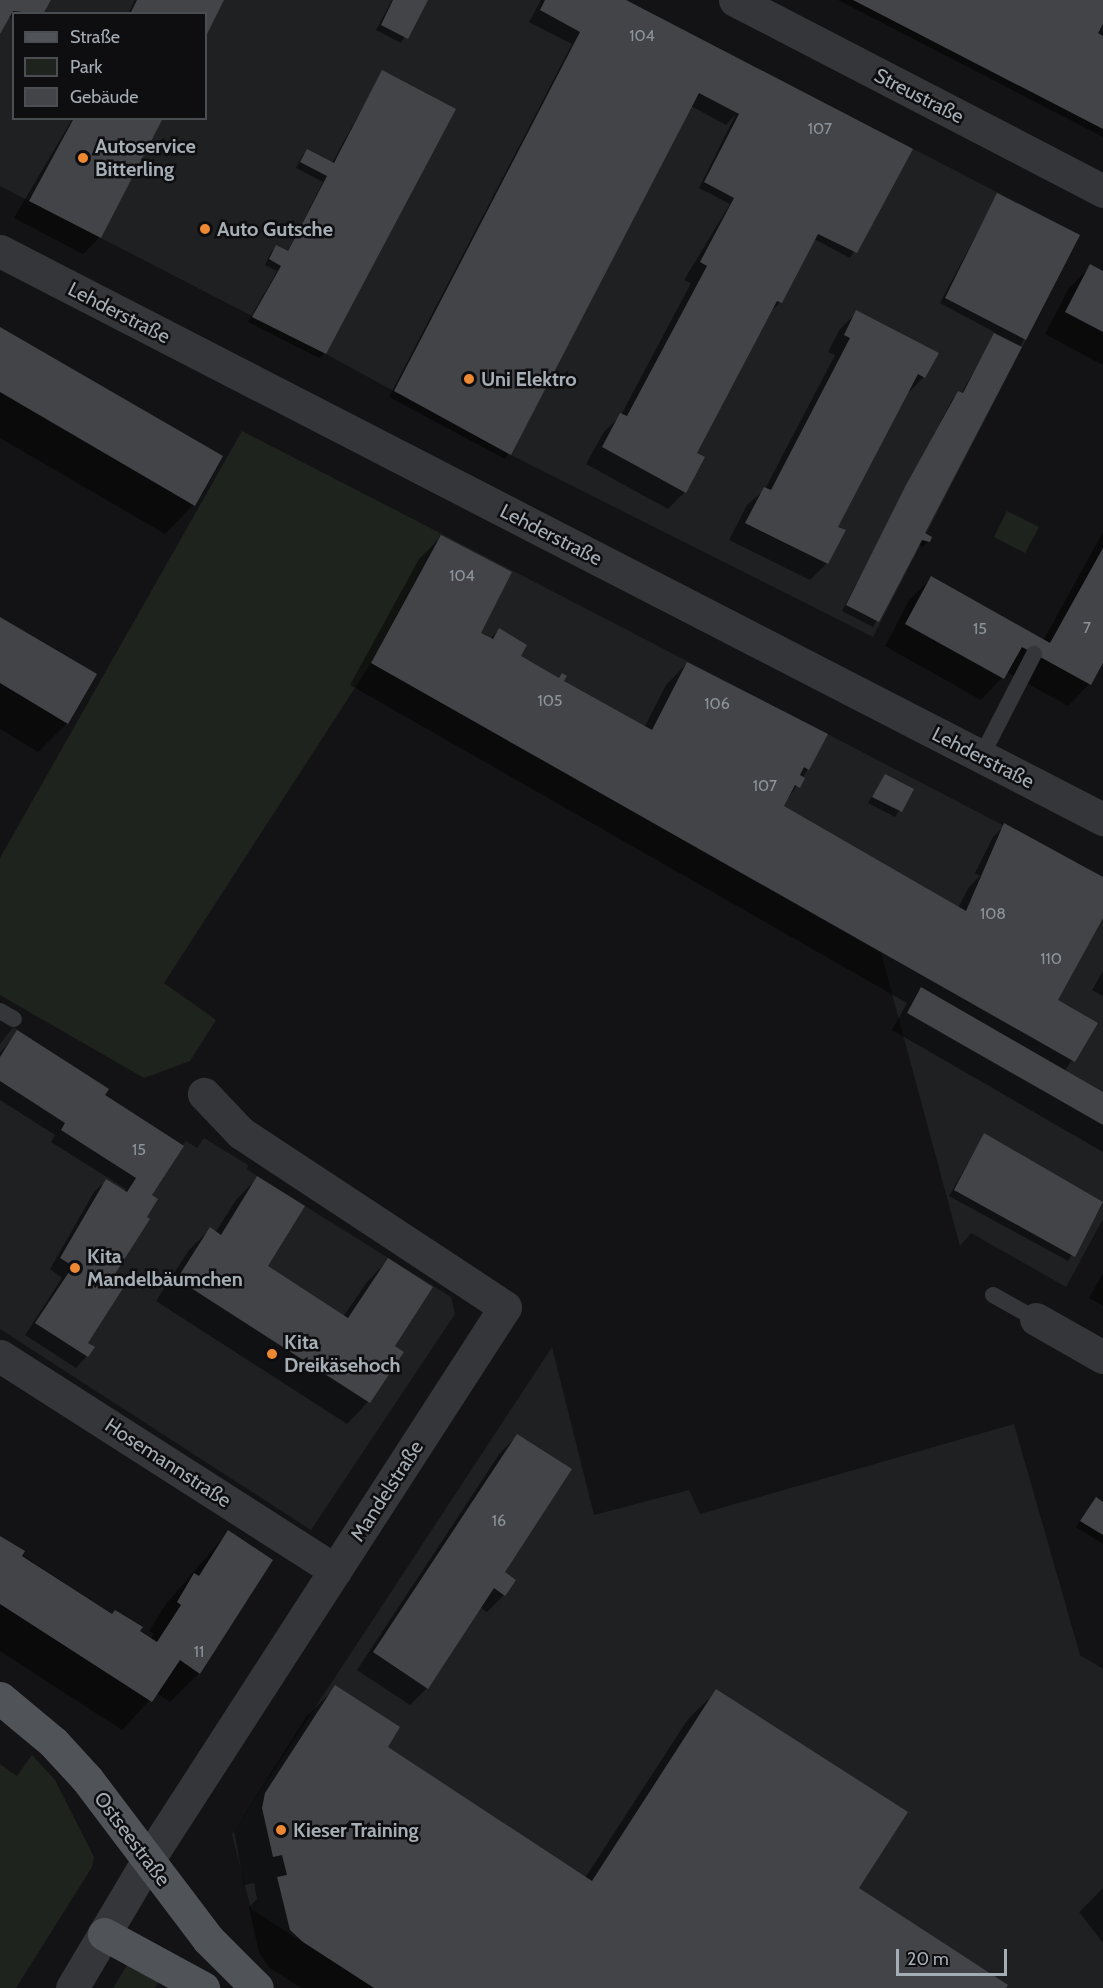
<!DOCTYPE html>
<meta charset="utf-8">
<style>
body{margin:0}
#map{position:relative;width:1103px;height:1988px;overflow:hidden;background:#131315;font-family:Cabin,sans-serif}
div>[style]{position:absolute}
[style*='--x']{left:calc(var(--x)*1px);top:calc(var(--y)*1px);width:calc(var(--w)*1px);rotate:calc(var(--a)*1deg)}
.built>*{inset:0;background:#1f2022}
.green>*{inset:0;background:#1e241d}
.shadow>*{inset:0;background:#0007}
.building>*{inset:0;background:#424448}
.service>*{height:16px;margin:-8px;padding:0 8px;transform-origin:8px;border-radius:8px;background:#343639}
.minor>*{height:33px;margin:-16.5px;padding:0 16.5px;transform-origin:16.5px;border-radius:16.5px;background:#343639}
.primary>*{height:33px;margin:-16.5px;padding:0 16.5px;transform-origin:16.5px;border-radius:16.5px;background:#505458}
.dots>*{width:16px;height:16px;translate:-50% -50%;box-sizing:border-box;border:3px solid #0e0e10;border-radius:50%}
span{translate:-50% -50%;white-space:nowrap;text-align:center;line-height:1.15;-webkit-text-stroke:5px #0e0e10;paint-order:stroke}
.number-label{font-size:16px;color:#8c939a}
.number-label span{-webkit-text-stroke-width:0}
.street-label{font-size:20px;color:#a5adb5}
.poi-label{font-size:20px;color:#a5adb5;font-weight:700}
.left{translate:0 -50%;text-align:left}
.legend{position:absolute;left:12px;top:12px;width:195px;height:108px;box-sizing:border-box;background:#0e0e10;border:2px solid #4a4e52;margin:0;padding:8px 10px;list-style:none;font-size:18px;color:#a5adb5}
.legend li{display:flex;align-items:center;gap:12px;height:30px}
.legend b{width:30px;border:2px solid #4a4e52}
.scale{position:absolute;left:896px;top:1949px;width:111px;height:27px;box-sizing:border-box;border:3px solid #a5adb5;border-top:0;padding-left:8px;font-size:18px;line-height:21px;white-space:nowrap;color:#a5adb5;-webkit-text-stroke:4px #0e0e10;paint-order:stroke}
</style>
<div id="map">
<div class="built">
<div style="clip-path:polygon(evenodd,0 0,626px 0,1080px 235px,873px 637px,511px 455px,326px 354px,0 186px,0 0,14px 14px,206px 14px,206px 118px,14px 118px,14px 14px)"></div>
<div style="clip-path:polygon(440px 533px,1103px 877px,1103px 1219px,1066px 1287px,971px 1233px,960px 1246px,881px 953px,371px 663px)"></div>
<div style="clip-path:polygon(13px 1027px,109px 1089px,105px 1095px,183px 1145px,186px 1141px,197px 1148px,204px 1138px,248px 1165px,247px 1169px,257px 1176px,451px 1297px,455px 1314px,311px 1530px,0 1329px,0 1044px)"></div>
<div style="clip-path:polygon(552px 1347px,594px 1515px,689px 1490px,700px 1514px,1014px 1424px,1080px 1655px,1103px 1669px,1103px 1988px,374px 1988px,251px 1909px,232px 1834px)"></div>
</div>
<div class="green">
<div style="clip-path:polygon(242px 431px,440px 533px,371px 663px,164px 983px,216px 1020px,190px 1061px,144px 1078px,0 995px,0 858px)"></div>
<div style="clip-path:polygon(1007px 511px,1039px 527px,1025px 553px,994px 537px)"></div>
<div style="clip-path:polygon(32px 1755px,55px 1780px,94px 1857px,92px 1867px,16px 1988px,0 1988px,0 1764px,17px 1776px)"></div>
<div style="clip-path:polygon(129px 1962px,163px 1976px,155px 1988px,113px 1988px)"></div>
</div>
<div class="shadow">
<div style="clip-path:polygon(0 0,49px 0,41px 14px,14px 14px,14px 20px,8px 16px,0 31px)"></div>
<div style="clip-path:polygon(135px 0,223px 0,206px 33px,206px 14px,128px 14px)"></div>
<div style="clip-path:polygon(392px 0,426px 0,401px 43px,376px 30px)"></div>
<div style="clip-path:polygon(541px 0,623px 0,911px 150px,850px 258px,814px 239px,780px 302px,768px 315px,695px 453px,685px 492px,668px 509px,586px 464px,604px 432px,621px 415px,691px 283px,684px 280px,730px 204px,699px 188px,736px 114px,726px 125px,691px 106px,505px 459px,389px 397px,572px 44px,529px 22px)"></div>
<div style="clip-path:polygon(838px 0,1103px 0,1103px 20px,1096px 33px,1103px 37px,1103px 137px)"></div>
<div style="clip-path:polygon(382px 72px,325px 353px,319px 358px,248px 322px,277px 271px,265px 265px,271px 252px,276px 247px,287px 252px,323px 182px,296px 168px,302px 156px,307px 150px,332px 163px)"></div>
<div style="clip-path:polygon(73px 118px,161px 118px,100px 237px,83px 254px,14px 218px)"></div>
<div style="clip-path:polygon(997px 195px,1024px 339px,923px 533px,928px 541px,923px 547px,918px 545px,873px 627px,842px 611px,953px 398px,961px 394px,996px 333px,940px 303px)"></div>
<div style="clip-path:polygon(1091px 266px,1103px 273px,1103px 365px,1045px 334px,1069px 288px)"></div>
<div style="clip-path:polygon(857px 312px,924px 377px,907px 394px,836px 527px,827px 563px,810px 580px,729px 540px,747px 505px,765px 489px,835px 355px,828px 352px,840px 329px)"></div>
<div style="clip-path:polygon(0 329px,193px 505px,165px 534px,0 438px)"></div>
<div style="clip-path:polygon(1103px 532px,1103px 660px,1089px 684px,1068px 706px,1007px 672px,981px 700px,885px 646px,910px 599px,932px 578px,1043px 641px)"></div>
<div style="clip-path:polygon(441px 537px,479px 633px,490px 639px,499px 630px,519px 657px,644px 728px,666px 685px,687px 663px,808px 769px,782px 807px,958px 908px,969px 887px,980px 876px,975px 873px,993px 837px,1005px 825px,1074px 861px,1072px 867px,1077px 862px,1103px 878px,1103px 914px,1056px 1001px,1096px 1024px,1064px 1072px,1103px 1094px,1103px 1152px,892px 1030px,907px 1003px,350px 685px,419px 559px)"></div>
<div style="clip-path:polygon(0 619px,67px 723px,38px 752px,0 729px)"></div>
<div style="clip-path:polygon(885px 775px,912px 790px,895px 817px,868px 803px)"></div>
<div style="clip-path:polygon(1103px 971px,1103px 996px,1092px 990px)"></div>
<div style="clip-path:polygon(18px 1032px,103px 1095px,150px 1195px,144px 1217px,111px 1278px,86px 1343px,87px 1356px,76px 1368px,25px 1335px,62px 1278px,50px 1269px,94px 1192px,106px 1181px,124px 1192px,126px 1189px,51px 1142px,55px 1135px,0 1100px,0 1053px)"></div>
<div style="clip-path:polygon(984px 1135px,1103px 1204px,1068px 1261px,949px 1196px)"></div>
<div style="clip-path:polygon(257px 1178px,266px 1267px,343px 1317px,367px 1282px,388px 1260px,393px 1346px,402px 1353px,368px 1402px,347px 1424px,156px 1301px,189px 1250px,210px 1229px,215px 1233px,236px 1200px)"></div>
<div style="clip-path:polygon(1103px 1273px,1103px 1306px,1089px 1298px)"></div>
<div style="clip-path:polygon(517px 1436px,503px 1572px,504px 1595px,487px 1612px,480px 1607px,427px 1688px,410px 1705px,357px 1670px,500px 1453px)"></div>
<div style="clip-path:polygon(1096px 1499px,1103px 1503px,1103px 1544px,1076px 1527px)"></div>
<div style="clip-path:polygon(228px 1532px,199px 1673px,170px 1702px,156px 1693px,122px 1730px,0 1651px,0 1540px,150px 1640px,154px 1634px,149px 1631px,166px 1604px)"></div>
<div style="clip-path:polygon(336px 1687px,386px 1747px,585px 1878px,688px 1719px,717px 1691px,857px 1888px,1005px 1988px,301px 1988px,270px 1968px,259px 1953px,249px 1907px,257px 1899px,254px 1883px,244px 1885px,234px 1831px,307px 1716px)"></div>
<div style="clip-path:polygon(1103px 1888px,1103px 1943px,1079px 1912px)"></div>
</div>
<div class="building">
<div style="clip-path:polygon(0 0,51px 0,43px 14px,13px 11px,0 34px)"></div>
<div style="clip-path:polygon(137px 0,224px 0,206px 36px,206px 14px,130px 14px)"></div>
<div style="clip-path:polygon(393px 0,428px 0,408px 39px,381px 25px)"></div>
<div style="clip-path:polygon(545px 0,626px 0,913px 149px,857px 253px,818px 234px,782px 303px,777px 301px,697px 453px,705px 457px,686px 493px,602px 447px,620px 413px,627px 416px,707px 266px,700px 262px,734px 198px,704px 182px,739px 114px,699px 93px,511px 455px,394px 391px,580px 32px,540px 10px)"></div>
<div style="clip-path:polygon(853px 0,1103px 0,1103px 24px,1098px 33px,1103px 36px,1103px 129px)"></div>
<div style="clip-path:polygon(382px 70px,456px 109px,326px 354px,252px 317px,281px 266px,269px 259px,276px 245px,288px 251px,327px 176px,300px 162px,307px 149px,334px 163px)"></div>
<div style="clip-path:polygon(74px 118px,163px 118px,101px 238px,29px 201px)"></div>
<div style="clip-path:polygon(997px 193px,1080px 235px,1026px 340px,945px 298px)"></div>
<div style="clip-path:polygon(1090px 264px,1103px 271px,1103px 332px,1065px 312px)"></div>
<div style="clip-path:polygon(856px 310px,939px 353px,925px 378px,918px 374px,838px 527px,846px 530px,828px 564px,745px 523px,764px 487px,771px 490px,850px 338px,844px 335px)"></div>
<div style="clip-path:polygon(0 327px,223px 456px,195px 506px,0 392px)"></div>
<div style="clip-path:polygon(994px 333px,1022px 347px,925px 533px,932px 537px,930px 542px,922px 540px,879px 622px,846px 605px,906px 485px,958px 391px,963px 393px)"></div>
<div style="clip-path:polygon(441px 535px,512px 572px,481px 633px,493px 639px,499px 628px,527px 645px,521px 656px,559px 678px,562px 673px,567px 676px,564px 681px,652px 730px,687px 662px,828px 734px,809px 770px,804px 767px,800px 775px,805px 778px,800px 788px,795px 785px,784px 806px,966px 911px,1004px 823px,1103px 877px,1103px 918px,1058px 1000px,1098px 1023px,1075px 1062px,371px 663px)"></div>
<div style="clip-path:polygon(1103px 548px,1103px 663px,1091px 685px,1022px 647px,1004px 679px,905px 624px,931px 576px,1050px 643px)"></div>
<div style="clip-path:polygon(0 617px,97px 674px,68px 724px,0 683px)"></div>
<div style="clip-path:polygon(885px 774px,914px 789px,902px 812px,872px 797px)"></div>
<div style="clip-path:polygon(921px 987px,1103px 1092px,1103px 1125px,907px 1013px)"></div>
<div style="clip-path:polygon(17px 1030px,109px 1089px,105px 1095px,184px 1146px,152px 1195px,158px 1199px,147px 1217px,150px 1219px,113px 1277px,125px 1285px,88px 1343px,95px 1347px,88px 1357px,35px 1323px,73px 1266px,60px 1258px,106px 1179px,127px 1192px,136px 1178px,61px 1130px,65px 1123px,0 1081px,0 1057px)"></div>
<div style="clip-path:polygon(984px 1133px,1103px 1202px,1075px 1257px,954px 1190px)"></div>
<div style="clip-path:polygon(257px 1176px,305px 1206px,268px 1266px,348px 1318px,388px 1258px,433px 1287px,395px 1346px,404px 1352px,370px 1403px,177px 1279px,210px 1227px,221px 1235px)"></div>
<div style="clip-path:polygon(517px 1434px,572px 1469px,505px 1572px,516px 1580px,510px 1589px,505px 1596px,494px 1588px,428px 1689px,373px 1652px)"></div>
<div style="clip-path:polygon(1096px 1497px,1103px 1502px,1103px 1535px,1080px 1521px)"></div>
<div style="clip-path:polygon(228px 1530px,273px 1560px,200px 1674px,180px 1660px,152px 1702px,0 1604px,0 1536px,25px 1551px,22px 1556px,112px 1614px,115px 1610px,143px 1627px,140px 1631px,157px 1642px,181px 1605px,177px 1602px,194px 1573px,199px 1576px)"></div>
<div style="clip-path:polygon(335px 1685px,400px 1727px,388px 1747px,592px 1881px,716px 1689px,908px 1812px,859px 1888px,1008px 1985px,1006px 1988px,374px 1988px,303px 1942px,290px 1930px,277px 1877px,287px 1875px,282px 1855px,273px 1857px,262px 1808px,265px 1793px)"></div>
</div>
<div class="service">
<div style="--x:981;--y:757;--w:116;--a:-62.8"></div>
<div style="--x:0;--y:1011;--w:16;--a:30"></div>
<div style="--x:993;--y:1295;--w:49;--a:29.2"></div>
</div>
<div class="minor">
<div style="--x:735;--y:0;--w:415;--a:27.4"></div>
<div style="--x:0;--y:251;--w:1241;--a:27.25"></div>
<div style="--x:1036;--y:1319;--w:77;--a:29.6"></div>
<div style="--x:0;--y:1356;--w:398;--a:32.6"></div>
<div style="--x:72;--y:1988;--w:149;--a:-59.3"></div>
<div style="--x:148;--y:1860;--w:658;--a:-57.15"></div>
<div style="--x:505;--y:1307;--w:316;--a:-146.6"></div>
<div style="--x:241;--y:1133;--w:54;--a:-133.5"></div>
</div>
<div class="primary">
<div style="--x:0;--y:1698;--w:69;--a:39.7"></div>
<div style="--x:53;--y:1742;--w:50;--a:47.4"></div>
<div style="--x:87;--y:1779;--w:201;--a:52.9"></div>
<div style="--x:208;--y:1939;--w:69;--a:45"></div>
<div style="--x:104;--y:1934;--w:113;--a:28.6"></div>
</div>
<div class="dots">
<div style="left:83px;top:158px;background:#ed8833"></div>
<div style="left:205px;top:229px;background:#ed8833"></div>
<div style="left:469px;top:379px;background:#ed8833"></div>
<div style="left:75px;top:1268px;background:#ed8833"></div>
<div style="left:272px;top:1354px;background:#ed8833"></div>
<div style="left:281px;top:1830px;background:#ed8833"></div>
</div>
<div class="number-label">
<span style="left:642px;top:36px">104</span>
<span style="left:820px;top:129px">107</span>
<span style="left:462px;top:576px">104</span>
<span style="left:1087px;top:628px">7</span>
<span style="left:980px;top:629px">15</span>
<span style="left:550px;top:701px">105</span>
<span style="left:717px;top:704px">106</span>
<span style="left:765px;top:786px">107</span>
<span style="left:993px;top:914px">108</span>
<span style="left:1051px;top:959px">110</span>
<span style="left:139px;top:1150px">15</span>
<span style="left:499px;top:1521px">16</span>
<span style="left:199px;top:1652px">11</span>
</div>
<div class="street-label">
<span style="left:919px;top:96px;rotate:27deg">Streustraße</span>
<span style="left:119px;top:313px;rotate:27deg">Lehderstraße</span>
<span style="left:551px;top:535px;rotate:27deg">Lehderstraße</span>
<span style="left:983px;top:758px;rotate:27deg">Lehderstraße</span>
<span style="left:168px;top:1463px;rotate:33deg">Hosemannstraße</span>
<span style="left:387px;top:1491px;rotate:-57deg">Mandelstraße</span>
<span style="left:132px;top:1839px;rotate:53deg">Ostseestraße</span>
</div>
<div class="poi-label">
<span class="left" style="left:95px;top:158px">Autoservice<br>Bitterling</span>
<span class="left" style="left:217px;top:229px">Auto Gutsche</span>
<span class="left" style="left:481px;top:379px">Uni Elektro</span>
<span class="left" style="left:87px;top:1268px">Kita<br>Mandelbäumchen</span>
<span class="left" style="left:284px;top:1354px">Kita<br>Dreikäsehoch</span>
<span class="left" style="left:293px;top:1830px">Kieser Training</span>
</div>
<ul class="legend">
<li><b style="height:8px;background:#505458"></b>Straße</li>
<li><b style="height:16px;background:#1e241d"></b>Park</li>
<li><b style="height:16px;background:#424448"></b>Gebäude</li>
</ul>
<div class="scale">20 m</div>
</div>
